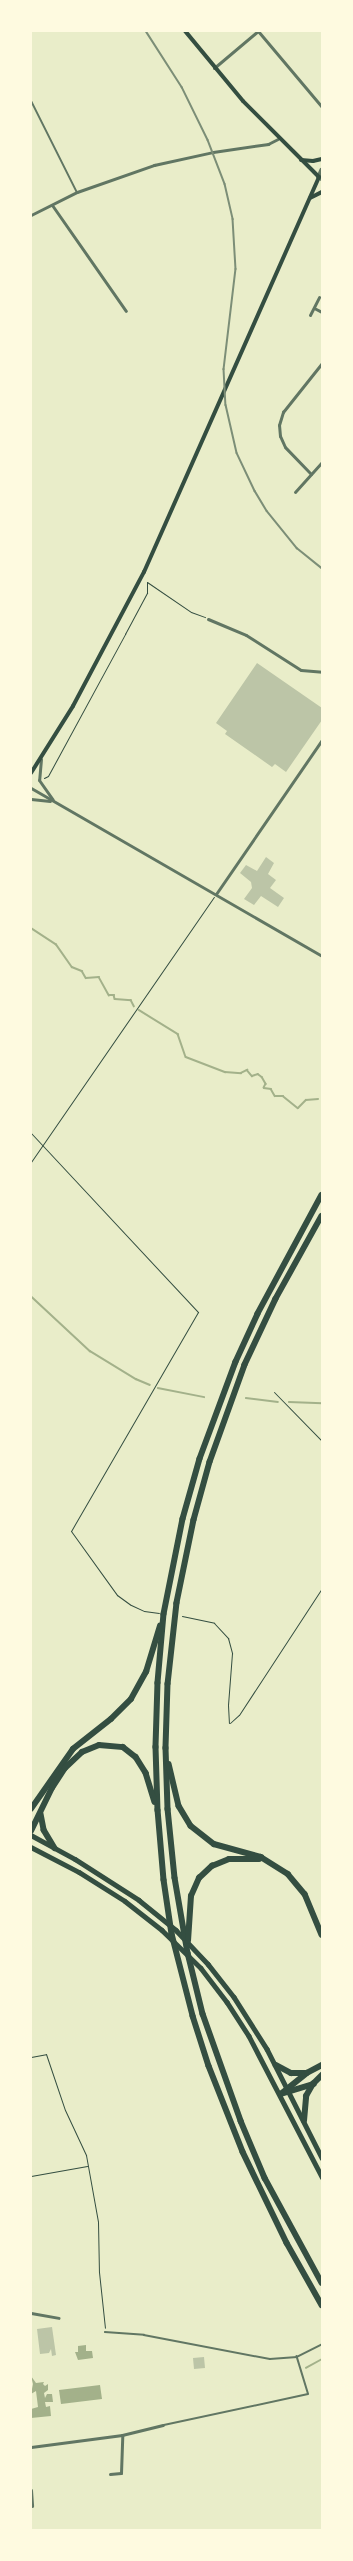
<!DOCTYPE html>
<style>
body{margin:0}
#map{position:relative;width:353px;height:2561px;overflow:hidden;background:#e9edc9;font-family:Bitter,serif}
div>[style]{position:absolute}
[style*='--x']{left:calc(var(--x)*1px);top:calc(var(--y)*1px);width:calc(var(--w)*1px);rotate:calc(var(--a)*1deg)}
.water>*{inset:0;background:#a3b18a}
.stream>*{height:1.5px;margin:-0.75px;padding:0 0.75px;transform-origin:0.75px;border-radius:0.75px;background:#a3b18a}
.building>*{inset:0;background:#bcc5a7}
.path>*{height:1px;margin:-0.5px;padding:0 0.5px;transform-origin:0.5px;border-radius:0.5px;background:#344e41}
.service>*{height:1.5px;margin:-0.75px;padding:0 0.75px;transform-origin:0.75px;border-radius:0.75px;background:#617663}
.minor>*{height:3px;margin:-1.5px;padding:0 1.5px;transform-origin:1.5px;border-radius:1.5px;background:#617663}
.tertiary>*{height:3.5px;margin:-1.75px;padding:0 1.75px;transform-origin:1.75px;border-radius:1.75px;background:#617663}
.secondary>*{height:4px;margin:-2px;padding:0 2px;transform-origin:2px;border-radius:2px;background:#344e41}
.primary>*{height:4.5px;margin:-2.25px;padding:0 2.25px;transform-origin:2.25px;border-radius:2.25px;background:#344e41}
.motorway>*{height:5.5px;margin:-2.75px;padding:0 2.75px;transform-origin:2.75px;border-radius:2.75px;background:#344e41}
.rail>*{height:1.5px;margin:-0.75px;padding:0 0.75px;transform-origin:0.75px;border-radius:0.75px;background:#7c8e77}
span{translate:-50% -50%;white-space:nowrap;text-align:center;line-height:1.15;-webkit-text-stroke:3px #fefae0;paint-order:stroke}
.frame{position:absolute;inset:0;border:32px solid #fefae0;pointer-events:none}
</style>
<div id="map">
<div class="water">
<div style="clip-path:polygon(86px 2345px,86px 2351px,92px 2351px,93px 2358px,78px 2360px,75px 2352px,78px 2352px,78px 2346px)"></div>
<div style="clip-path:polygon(31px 2376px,36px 2383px,44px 2382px,43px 2384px,45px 2386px,48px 2384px,48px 2390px,44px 2393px,45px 2398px,47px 2394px,52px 2394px,53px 2402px,45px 2402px,46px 2407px,50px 2406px,51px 2416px,31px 2418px,31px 2409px,38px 2407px,36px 2391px,31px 2394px,33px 2384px)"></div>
<div style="clip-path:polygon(100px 2385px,102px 2399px,61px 2404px,59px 2390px)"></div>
</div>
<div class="stream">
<div style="--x:31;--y:928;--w:30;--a:33"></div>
<div style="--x:56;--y:944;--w:28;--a:55"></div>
<div style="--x:72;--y:967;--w:11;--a:22"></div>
<div style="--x:82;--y:971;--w:8;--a:60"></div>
<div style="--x:86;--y:978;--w:13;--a:-4"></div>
<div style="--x:99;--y:977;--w:21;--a:61"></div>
<div style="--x:109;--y:995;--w:5;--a:0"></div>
<div style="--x:114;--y:995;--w:4;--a:76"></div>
<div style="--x:115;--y:999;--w:16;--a:4"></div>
<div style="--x:131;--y:1000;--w:7;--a:63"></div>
<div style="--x:139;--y:1010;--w:46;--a:31.6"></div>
<div style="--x:178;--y:1034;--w:24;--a:71"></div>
<div style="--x:186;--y:1057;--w:42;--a:21"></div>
<div style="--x:225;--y:1072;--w:16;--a:4"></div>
<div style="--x:241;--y:1073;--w:7;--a:-27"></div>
<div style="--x:247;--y:1070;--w:8;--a:50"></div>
<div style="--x:252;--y:1076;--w:6;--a:-18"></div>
<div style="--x:258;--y:1074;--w:5;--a:37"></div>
<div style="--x:262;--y:1077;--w:8;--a:60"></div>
<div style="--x:266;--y:1084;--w:4;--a:117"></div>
<div style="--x:264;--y:1088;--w:7;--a:8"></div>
<div style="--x:271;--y:1089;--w:8;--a:60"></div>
<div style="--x:275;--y:1096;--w:8;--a:0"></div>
<div style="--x:283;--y:1096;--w:19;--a:39"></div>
<div style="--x:298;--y:1108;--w:11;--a:-45"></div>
<div style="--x:306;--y:1100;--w:12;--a:-5"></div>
<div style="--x:31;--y:1296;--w:81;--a:43"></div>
<div style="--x:90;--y:1351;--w:54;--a:31.3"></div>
<div style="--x:136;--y:1379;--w:15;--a:23"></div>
<div style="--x:158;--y:1388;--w:47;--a:11.1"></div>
<div style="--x:246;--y:1398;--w:32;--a:7"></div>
<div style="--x:289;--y:1402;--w:33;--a:2"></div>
<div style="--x:306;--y:2368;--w:18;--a:-29"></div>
</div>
<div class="building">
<div style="clip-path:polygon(257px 663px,322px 708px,322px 720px,286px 772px,275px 764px,272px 767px,225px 734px,227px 731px,216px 723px)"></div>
<div style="clip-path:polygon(266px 857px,274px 863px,268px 874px,276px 880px,270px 888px,284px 898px,278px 907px,261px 896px,254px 905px,244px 899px,252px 888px,251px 882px,240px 873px,246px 865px,257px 871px)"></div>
<div style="clip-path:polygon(52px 2327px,56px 2355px,52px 2356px,51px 2349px,49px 2353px,40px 2354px,37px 2329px)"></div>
<div style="clip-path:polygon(204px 2357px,205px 2368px,194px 2369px,193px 2358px)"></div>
</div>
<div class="path">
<div style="--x:44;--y:778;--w:4;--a:-27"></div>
<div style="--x:48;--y:776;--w:162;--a:-61.5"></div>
<div style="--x:125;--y:634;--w:47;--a:-61.8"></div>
<div style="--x:147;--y:593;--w:11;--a:-90"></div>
<div style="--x:147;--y:582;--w:53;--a:34.3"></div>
<div style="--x:191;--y:612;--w:15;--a:20"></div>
<div style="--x:31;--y:1133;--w:245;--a:47"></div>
<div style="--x:198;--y:1312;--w:253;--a:120.1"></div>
<div style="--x:71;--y:1531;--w:79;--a:54.3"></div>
<div style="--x:117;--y:1595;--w:17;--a:36"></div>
<div style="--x:131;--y:1605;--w:14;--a:25"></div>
<div style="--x:144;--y:1611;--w:15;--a:8"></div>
<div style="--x:31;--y:1162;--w:322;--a:-55.4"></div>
<div style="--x:274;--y:1392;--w:69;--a:45.6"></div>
<div style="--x:182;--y:1616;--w:33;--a:12"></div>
<div style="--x:214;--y:1623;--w:21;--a:47"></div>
<div style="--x:228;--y:1638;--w:16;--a:75"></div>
<div style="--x:232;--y:1653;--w:52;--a:94.4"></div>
<div style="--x:228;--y:1705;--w:18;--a:87"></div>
<div style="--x:230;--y:1723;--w:12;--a:-42"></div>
<div style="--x:239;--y:1715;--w:152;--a:-56.8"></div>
<div style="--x:31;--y:2057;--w:15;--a:-11"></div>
<div style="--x:46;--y:2054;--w:59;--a:71.3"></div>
<div style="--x:65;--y:2110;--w:50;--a:65"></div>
<div style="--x:86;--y:2155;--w:68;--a:79.8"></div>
<div style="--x:98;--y:2222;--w:50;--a:88.9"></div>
<div style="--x:99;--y:2272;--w:56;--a:83.9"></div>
<div style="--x:31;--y:2176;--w:57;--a:-10.1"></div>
</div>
<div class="service">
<div style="--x:31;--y:100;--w:103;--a:63.4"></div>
<div style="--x:105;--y:2332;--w:39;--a:4"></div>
<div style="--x:144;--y:2335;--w:128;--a:10.8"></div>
<div style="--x:270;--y:2359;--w:27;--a:-4"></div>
<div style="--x:297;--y:2357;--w:28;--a:-27"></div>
<div style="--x:164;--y:2425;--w:147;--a:-12.1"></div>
<div style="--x:308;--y:2394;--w:39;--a:-107"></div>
</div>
<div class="minor">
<div style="--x:258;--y:31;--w:99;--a:49.9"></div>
<div style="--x:214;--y:68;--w:57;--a:-40.1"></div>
<div style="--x:52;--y:205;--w:129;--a:55.1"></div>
<div style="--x:31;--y:215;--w:51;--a:-26.6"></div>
<div style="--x:77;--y:192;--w:82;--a:-19.3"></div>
<div style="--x:154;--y:165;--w:60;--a:-12.4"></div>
<div style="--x:213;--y:152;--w:56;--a:-8.3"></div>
<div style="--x:268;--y:144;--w:11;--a:-27"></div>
<div style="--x:314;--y:308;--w:9;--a:27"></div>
<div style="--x:310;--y:315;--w:20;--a:-63"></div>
<div style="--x:311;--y:474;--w:37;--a:-134"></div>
<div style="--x:285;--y:447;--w:12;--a:-114"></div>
<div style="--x:280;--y:436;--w:11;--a:-95"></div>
<div style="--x:279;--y:425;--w:14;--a:-73"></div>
<div style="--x:283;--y:412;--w:63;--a:-51.5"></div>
<div style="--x:295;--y:492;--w:40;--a:-48"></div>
<div style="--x:208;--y:619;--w:41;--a:22.8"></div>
<div style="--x:246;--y:635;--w:65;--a:32.5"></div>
<div style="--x:301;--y:670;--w:21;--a:5"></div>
<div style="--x:41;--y:759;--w:21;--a:95"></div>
<div style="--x:39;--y:780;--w:24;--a:55"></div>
<div style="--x:31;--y:788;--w:336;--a:30"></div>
<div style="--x:31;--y:799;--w:19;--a:6"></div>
<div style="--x:216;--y:894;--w:187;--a:-55.5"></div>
<div style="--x:31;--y:2313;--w:28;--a:10"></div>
<div style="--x:31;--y:2447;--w:92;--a:-7.5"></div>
<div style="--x:122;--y:2435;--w:42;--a:-13.7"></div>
<div style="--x:110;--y:2474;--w:11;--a:-5"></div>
<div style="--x:121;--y:2473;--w:38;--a:-88"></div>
<div style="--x:31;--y:2490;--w:16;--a:86"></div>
</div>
<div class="tertiary">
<div style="--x:322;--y:170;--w:8;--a:113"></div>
<div style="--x:319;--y:177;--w:4;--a:34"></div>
</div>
<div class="secondary">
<div style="--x:301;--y:160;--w:12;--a:5"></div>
<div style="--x:313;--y:161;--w:9;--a:-13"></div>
<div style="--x:310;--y:198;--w:13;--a:-27"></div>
<div style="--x:31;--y:773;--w:79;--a:-57.9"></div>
<div style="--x:73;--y:706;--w:152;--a:-62.1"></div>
<div style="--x:144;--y:572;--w:432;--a:-66.1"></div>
<div style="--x:319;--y:177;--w:107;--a:-135"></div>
<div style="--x:243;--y:101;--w:91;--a:-129.6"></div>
</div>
<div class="primary">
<div style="--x:31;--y:1835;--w:50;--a:28.6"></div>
<div style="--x:75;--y:1859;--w:76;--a:32.6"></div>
<div style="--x:139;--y:1900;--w:48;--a:39"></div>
<div style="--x:176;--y:1930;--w:47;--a:46.7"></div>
<div style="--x:208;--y:1964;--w:42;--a:51.8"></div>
<div style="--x:234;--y:1997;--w:62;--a:57.6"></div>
<div style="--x:267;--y:2049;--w:122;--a:63.2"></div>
<div style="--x:31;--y:1847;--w:54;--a:27.5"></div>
<div style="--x:79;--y:1872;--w:54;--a:32.2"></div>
<div style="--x:125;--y:1901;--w:47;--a:38.1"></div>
<div style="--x:162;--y:1930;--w:54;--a:44.3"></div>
<div style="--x:201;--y:1968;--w:43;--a:52.6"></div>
<div style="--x:227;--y:2002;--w:40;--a:57.1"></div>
<div style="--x:249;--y:2036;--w:159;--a:62.6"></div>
</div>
<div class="motorway">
<div style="--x:322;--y:1195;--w:135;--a:118.3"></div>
<div style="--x:258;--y:1314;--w:53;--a:114.6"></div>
<div style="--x:236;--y:1362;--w:103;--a:110.4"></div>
<div style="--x:200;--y:1459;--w:62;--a:105.8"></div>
<div style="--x:183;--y:1519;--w:97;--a:101.3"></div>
<div style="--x:164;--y:1614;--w:69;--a:95"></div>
<div style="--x:158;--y:1683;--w:64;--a:91.8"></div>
<div style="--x:156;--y:1747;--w:63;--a:88.2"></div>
<div style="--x:158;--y:1810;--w:70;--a:85.1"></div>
<div style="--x:164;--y:1880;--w:55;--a:81.6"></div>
<div style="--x:172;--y:1934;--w:85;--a:75.6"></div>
<div style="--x:193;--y:2016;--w:52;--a:72.3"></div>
<div style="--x:209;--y:2066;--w:92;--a:68.4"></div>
<div style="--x:243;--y:2152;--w:101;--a:64.2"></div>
<div style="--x:287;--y:2243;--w:71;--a:60.6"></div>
<div style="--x:322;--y:1216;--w:95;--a:119"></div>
<div style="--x:276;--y:1299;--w:73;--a:115.2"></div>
<div style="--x:245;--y:1365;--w:103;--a:109.8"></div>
<div style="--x:210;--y:1462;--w:60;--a:105.4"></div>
<div style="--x:194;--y:1520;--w:85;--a:101.6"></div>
<div style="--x:177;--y:1603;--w:81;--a:96.3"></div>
<div style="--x:168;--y:1684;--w:64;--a:91.8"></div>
<div style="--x:166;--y:1748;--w:61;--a:88.1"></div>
<div style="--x:168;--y:1809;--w:69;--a:84.2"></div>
<div style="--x:175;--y:1878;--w:76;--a:80.2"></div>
<div style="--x:188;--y:1953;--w:63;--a:76.2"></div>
<div style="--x:203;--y:2014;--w:114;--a:70.4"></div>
<div style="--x:241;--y:2121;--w:62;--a:67.2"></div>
<div style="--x:265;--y:2178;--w:119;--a:61.5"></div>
<div style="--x:169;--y:1764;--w:43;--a:76.6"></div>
<div style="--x:179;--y:1806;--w:23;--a:59"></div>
<div style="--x:191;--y:1826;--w:29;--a:38"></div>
<div style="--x:214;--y:1844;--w:49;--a:15.5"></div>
<div style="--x:261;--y:1857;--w:32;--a:32"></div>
<div style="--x:288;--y:1874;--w:26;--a:50"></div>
<div style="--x:305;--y:1894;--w:44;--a:67.5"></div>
<div style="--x:31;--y:1809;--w:73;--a:-55"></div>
<div style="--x:73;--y:1749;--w:48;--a:-38.3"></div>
<div style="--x:111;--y:1719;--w:28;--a:-45"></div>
<div style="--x:131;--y:1699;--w:31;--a:-61"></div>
<div style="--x:146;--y:1672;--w:48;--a:-73.1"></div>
<div style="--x:41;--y:1814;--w:16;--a:79"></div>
<div style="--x:44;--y:1830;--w:21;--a:59"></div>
<div style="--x:31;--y:1831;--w:48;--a:-64"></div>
<div style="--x:52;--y:1788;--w:24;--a:-57"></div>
<div style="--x:65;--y:1768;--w:23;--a:-43"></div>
<div style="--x:82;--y:1752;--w:18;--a:-22"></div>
<div style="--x:99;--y:1745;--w:24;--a:5"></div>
<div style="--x:123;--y:1747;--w:16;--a:38"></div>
<div style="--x:136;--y:1757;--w:19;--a:58"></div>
<div style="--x:146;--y:1773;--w:30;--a:73"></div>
<div style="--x:188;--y:1941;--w:45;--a:-86.2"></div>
<div style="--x:191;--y:1896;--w:20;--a:-66"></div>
<div style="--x:199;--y:1878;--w:18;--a:-43"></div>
<div style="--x:212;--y:1866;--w:18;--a:-22"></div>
<div style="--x:229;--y:1859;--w:30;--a:0"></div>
<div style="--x:276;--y:2065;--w:17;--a:28"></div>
<div style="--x:291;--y:2073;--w:15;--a:0"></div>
<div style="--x:281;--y:2094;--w:33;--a:-39"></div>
<div style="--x:307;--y:2073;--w:17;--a:-28"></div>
<div style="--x:281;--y:2094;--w:34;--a:-17"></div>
<div style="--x:313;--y:2084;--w:13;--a:-45"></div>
<div style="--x:304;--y:2121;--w:25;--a:-85"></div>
<div style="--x:306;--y:2096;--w:14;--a:-60"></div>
</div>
<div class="rail">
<div style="--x:146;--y:31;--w:67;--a:57.3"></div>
<div style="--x:182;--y:87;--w:59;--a:63.9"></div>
<div style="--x:208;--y:140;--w:47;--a:68.9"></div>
<div style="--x:225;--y:184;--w:36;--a:77"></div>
<div style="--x:233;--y:219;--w:50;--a:86.6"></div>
<div style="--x:236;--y:269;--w:101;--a:96.8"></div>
<div style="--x:224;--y:369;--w:36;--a:87"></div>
<div style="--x:226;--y:405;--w:49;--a:77.1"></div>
<div style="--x:237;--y:453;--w:42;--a:64.7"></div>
<div style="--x:255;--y:491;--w:23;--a:59"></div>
<div style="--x:267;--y:511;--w:48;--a:51"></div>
<div style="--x:297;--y:548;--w:32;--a:39"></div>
</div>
<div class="frame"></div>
</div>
